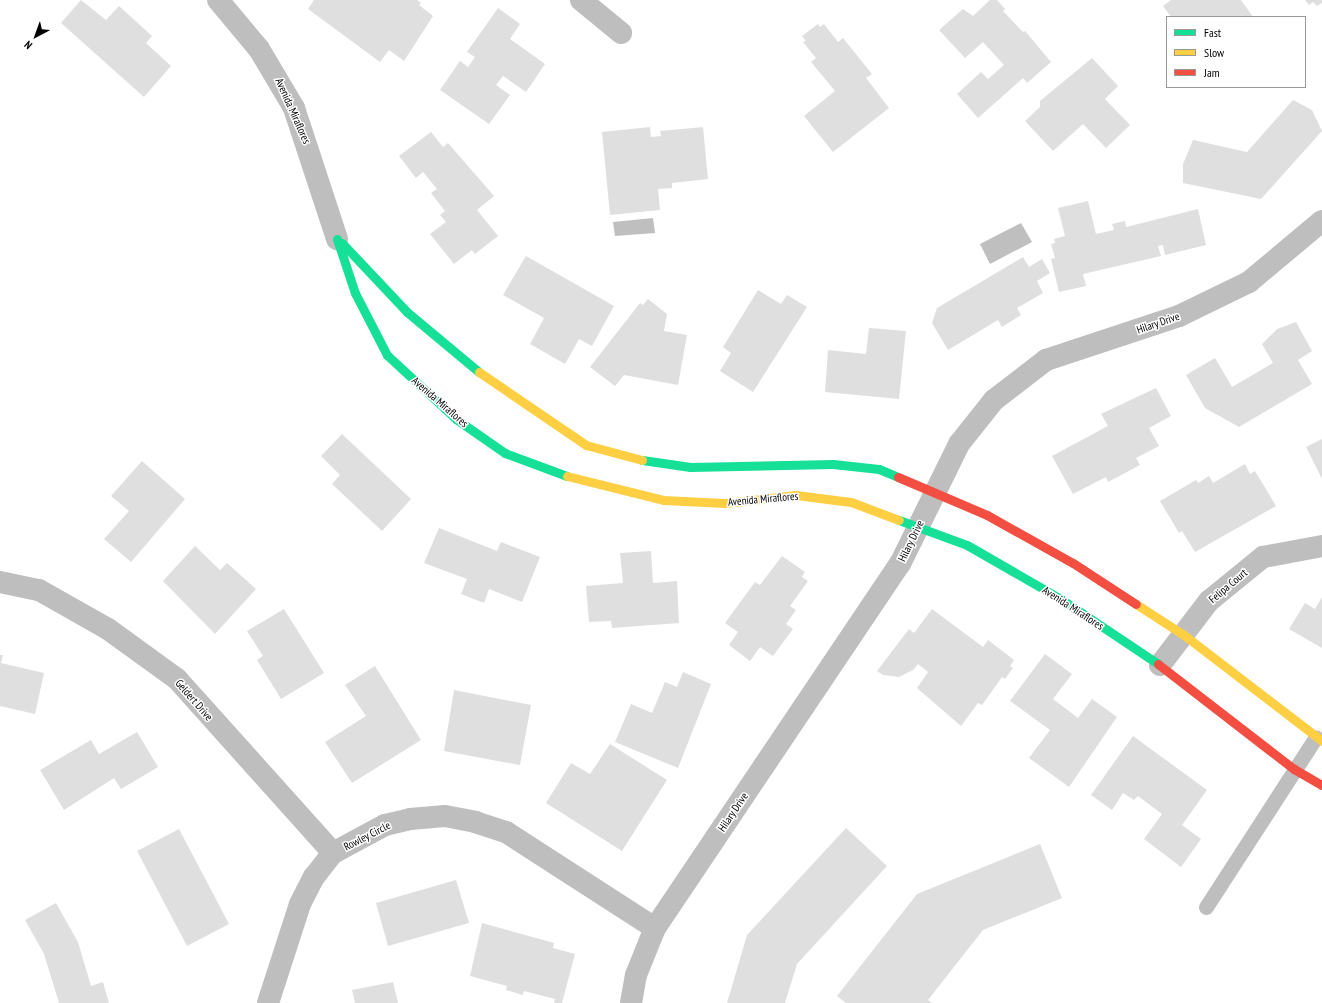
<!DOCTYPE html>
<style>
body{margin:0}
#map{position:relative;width:1322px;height:1003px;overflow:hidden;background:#fff;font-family:"PT Sans Narrow",sans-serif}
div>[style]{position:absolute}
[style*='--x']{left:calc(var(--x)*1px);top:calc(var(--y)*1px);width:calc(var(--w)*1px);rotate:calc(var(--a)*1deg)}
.water>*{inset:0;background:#bfbfbf}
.building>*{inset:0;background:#dfdfdf}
.lane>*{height:15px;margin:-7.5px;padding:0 7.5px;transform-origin:7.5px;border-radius:7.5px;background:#bebebe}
.street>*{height:22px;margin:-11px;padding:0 11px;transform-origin:11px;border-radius:11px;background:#bebebe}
.fast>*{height:9px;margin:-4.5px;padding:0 4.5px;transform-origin:4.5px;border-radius:4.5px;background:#16e098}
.slow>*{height:9px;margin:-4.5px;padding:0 4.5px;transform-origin:4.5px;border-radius:4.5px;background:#ffcf43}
.jam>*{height:9px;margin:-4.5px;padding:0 4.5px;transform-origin:4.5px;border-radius:4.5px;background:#f24e42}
span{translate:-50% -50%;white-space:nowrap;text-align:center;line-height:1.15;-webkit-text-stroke:3px #fff;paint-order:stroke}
.street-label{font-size:11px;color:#000}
.legend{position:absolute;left:1166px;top:16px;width:140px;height:72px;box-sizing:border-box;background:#fff;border:1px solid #999;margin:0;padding:5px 7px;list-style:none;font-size:12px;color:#000}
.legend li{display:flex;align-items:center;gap:8px;height:20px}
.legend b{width:20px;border:1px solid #999}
.north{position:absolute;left:16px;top:16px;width:40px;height:40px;-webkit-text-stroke:3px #fff;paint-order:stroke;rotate:221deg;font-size:11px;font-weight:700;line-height:16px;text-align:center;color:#000}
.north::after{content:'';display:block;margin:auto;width:14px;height:18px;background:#000;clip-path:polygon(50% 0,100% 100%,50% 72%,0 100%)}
</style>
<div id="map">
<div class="water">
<div style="clip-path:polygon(653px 218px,655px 233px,615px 236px,613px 222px)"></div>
<div style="clip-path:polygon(1021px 223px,1032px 242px,990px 264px,980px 244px)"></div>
</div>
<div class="building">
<div style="clip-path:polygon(81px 0,106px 20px,119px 6px,152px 36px,146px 43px,171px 66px,144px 97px,61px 23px)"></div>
<div style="clip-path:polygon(314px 0,417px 0,421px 3px,419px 5px,433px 16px,404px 61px,389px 50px,380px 62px,308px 9px)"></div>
<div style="clip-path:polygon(990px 0,997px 0,1005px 9px,1003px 11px,1023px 32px,1025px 31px,1051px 62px,1027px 83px,1023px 78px,978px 118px,957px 94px,981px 72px,988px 79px,1004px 65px,983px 42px,965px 58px,939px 30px,963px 9px,973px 16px)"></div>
<div style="clip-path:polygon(1171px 0,1241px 0,1253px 17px,1171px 17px,1163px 6px)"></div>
<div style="clip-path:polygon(1305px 0,1322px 0,1322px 3px,1317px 6px,1313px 2px,1309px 5px)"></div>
<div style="clip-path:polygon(498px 8px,520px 24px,510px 39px,545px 64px,526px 92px,503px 76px,496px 85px,510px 95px,489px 124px,440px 90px,460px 61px,468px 67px,475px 57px,467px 52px)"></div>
<div style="clip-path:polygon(818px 24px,820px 27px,824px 24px,838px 42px,843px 38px,872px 74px,866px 78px,889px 108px,833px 152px,804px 116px,835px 91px,811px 62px,816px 58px,803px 42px,806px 41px,802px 36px)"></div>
<div style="clip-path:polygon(1092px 58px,1118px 86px,1105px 99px,1130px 125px,1106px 148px,1083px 124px,1053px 151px,1025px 121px,1040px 107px,1040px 101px)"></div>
<div style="clip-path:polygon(1293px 100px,1312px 110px,1322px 131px,1261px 199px,1183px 183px,1183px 164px,1193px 140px,1247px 152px)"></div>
<div style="clip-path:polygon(650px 127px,651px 137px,661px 136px,660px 131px,703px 127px,708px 179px,672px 183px,672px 188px,658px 189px,660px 210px,610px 215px,602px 132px)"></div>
<div style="clip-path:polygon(431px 132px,443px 147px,448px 143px,494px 196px,477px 210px,498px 236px,475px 254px,472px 250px,454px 264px,430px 234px,446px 222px,440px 215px,445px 211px,431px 193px,437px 189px,423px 172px,416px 178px,399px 156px)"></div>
<div style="clip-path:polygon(1088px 201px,1096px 234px,1114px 230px,1112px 224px,1125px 221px,1126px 227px,1198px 209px,1206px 245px,1165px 255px,1163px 245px,1158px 246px,1161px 256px,1083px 274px,1086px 286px,1059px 292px,1051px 259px,1055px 258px,1051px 244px,1055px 243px,1054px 239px,1065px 236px,1058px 208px)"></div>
<div style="clip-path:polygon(526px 256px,614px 306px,592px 346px,579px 339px,565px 364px,530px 344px,544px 318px,503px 295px)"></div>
<div style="clip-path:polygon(1023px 257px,1029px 267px,1042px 259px,1050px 273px,1037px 281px,1043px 293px,1017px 308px,1021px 315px,1002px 327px,998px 320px,948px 350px,932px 323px,937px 308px)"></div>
<div style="clip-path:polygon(758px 290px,781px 304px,787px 295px,807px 307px,753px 392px,720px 371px,731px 353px,723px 347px)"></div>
<div style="clip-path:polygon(648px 299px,667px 314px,664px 331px,687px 335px,678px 385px,624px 375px,615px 386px,590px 367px,640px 303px,643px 305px)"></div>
<div style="clip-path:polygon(1296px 322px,1312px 351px,1298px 360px,1312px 384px,1239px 427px,1205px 408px,1186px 375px,1215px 358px,1232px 387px,1273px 363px,1262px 344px,1277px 329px)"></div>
<div style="clip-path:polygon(869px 328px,906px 331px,899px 399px,825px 392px,828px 350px,866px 354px)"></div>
<div style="clip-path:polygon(1156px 388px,1171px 416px,1149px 428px,1159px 446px,1136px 458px,1140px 465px,1108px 482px,1106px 477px,1073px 494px,1052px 456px,1108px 426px,1101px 414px)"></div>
<div style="clip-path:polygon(342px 434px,411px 499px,382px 531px,332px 484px,340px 475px,321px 456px)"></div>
<div style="clip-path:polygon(1322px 439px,1322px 479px,1306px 447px)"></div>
<div style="clip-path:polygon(142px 461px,185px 499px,131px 562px,104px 539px,129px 511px,111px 496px)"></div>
<div style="clip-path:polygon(1245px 464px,1250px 474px,1255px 471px,1276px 506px,1195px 552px,1182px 531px,1179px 533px,1160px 501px,1196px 480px,1198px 483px,1209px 476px,1213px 483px)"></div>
<div style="clip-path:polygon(439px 528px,497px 551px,501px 542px,540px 557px,522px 602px,489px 589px,484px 603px,461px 594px,467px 579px,424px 563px)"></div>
<div style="clip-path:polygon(195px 546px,220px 570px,227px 563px,256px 589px,215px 634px,163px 581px)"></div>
<div style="clip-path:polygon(651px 551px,653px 583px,677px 581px,679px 623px,612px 628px,611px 621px,589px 622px,586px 586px,623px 583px,620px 553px)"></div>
<div style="clip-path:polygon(782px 556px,805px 572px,802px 577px,808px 581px,790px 606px,796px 610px,786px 624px,793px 629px,773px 656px,760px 647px,750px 661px,729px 645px,738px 632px,725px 623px,755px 582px,760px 585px)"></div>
<div style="clip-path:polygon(1322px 597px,1322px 648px,1289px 629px,1305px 603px,1315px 609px)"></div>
<div style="clip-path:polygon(284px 609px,324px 673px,281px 699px,257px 660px,263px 656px,247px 631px)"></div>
<div style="clip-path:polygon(932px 609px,983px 647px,988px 640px,1014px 660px,1010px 666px,1013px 668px,1005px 679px,1002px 677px,982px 705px,978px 703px,961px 726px,917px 688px,928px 672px,918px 664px,913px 670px,899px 677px,883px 675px,877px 671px,909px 629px,914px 633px)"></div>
<div style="clip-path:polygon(1045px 654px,1072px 674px,1053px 699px,1078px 718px,1092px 699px,1117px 717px,1069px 787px,1029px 758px,1050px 730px,1010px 701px)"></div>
<div style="clip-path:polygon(0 655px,3px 655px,1px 663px,44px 673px,35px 714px,0 706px)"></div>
<div style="clip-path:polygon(375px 666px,421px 740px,352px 783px,325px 742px,366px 716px,345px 685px)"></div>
<div style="clip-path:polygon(683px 672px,711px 684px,678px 768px,615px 742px,631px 704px,652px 713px,665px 682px,677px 687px)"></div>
<div style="clip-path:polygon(454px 690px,531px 705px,520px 765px,444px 751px)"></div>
<div style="clip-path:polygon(137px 732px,158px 767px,121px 789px,114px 778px,64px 810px,40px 770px,91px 740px,99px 754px)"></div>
<div style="clip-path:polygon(1133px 736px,1207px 790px,1182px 825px,1201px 839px,1181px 867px,1144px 839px,1162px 814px,1138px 796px,1134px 800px,1123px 793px,1112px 810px,1091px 795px)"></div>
<div style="clip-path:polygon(610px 744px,667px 780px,622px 851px,546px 803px,571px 763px,590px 774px)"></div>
<div style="clip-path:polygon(846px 828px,887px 866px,797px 964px,785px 1003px,727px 1003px,747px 935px)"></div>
<div style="clip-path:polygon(179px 829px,229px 924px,187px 946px,137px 851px)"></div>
<div style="clip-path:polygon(1040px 844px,1062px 898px,983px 930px,928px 1000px,932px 1003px,846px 1003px,837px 996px,917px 894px)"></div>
<div style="clip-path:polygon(456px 880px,469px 923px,388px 946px,376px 903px)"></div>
<div style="clip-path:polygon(56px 903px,78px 942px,91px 986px,103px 982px,109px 1003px,59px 1003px,44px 954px,25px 920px)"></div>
<div style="clip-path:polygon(482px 923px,554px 943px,553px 948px,575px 954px,562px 1003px,554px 1003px,555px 999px,524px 991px,523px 995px,506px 990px,507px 986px,470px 976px)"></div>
<div style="clip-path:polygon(393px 982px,398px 1003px,355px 1003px,352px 990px)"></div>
</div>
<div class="lane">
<div style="--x:1206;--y:907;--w:202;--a:-57.1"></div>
</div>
<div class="street">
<div style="--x:218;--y:0;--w:64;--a:50.1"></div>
<div style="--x:259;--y:49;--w:69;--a:59.3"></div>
<div style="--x:294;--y:108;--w:138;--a:71.8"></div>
<div style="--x:581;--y:0;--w:52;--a:39.5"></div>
<div style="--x:0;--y:582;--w:40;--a:12"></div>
<div style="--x:39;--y:590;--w:79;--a:29.5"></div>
<div style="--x:108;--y:629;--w:85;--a:35.9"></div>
<div style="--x:177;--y:679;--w:234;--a:48.1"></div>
<div style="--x:1160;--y:665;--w:81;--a:-52.6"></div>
<div style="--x:1209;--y:601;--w:70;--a:-39.2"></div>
<div style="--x:1263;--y:557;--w:60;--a:-10.6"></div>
<div style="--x:268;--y:1003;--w:104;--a:-72.1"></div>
<div style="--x:300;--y:904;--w:30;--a:-63"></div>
<div style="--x:314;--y:877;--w:31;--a:-52"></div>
<div style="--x:333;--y:853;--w:59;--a:-28.3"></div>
<div style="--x:385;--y:825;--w:26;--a:-13"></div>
<div style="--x:410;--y:819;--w:35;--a:-5"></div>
<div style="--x:445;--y:816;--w:31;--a:11"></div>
<div style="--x:475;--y:822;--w:33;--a:18"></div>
<div style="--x:506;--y:832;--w:177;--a:32.8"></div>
<div style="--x:631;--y:1003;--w:28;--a:-80"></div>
<div style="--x:636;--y:975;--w:51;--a:-68"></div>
<div style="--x:655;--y:928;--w:439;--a:-56.1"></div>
<div style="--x:900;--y:564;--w:134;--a:-63.8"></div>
<div style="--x:959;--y:444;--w:56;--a:-51.5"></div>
<div style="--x:994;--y:400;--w:66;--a:-37.6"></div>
<div style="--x:1046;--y:360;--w:140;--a:-18.3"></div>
<div style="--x:1179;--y:316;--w:78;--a:-25.9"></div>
<div style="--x:1249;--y:282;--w:95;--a:-39.9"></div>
</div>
<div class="fast">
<div style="--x:337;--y:239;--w:57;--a:71.6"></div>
<div style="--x:355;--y:293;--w:70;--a:62.7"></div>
<div style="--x:387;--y:355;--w:94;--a:42.8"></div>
<div style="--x:456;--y:419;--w:60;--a:34.8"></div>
<div style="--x:505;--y:453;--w:66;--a:20.4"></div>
<div style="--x:342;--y:243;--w:95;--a:46.7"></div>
<div style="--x:407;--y:312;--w:94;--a:39.8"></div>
<div style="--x:642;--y:460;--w:49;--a:8.3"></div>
<div style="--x:690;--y:467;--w:143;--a:-1.2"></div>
<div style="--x:833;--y:464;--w:46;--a:6.2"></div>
<div style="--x:879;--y:469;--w:21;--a:23"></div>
<div style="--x:899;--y:520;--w:72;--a:20.2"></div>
<div style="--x:967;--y:545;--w:108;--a:29.9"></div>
<div style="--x:1061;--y:599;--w:117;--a:33.8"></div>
</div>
<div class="slow">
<div style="--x:479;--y:372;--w:130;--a:34.3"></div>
<div style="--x:586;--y:445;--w:58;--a:15"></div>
<div style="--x:567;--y:476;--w:99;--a:14"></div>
<div style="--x:663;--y:500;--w:62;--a:2.8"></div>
<div style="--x:725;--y:503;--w:71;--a:-6.4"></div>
<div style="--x:796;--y:495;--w:55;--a:7.3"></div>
<div style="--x:851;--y:502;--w:51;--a:20.6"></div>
<div style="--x:1136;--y:604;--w:57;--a:32.9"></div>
<div style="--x:1184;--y:635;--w:174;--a:37.5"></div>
</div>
<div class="jam">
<div style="--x:898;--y:477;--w:97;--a:23.1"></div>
<div style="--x:987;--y:515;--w:98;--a:29.2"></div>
<div style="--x:1073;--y:563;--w:75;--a:33.1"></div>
<div style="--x:1158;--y:664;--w:172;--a:37.7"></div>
<div style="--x:1294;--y:769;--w:32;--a:30"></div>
</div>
<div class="street-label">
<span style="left:293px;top:111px;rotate:66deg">Avenida Miraflores</span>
<span style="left:1158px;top:323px;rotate:-19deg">Hilary Drive</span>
<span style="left:440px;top:402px;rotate:41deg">Avenida Miraflores</span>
<span style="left:763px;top:499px;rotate:-5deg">Avenida Miraflores</span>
<span style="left:911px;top:541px;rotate:-64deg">Hilary Drive</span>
<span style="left:1228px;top:586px;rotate:-40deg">Felipa Court</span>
<span style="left:1073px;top:608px;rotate:33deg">Avenida Miraflores</span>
<span style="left:194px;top:700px;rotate:49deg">Geldert Drive</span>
<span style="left:733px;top:812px;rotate:-56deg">Hilary Drive</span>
<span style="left:367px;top:836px;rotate:-27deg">Rowley Circle</span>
</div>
<ul class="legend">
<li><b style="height:5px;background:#16e098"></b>Fast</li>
<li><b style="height:5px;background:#ffcf43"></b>Slow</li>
<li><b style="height:5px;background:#f24e42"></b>Jam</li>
</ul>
<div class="north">N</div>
</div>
